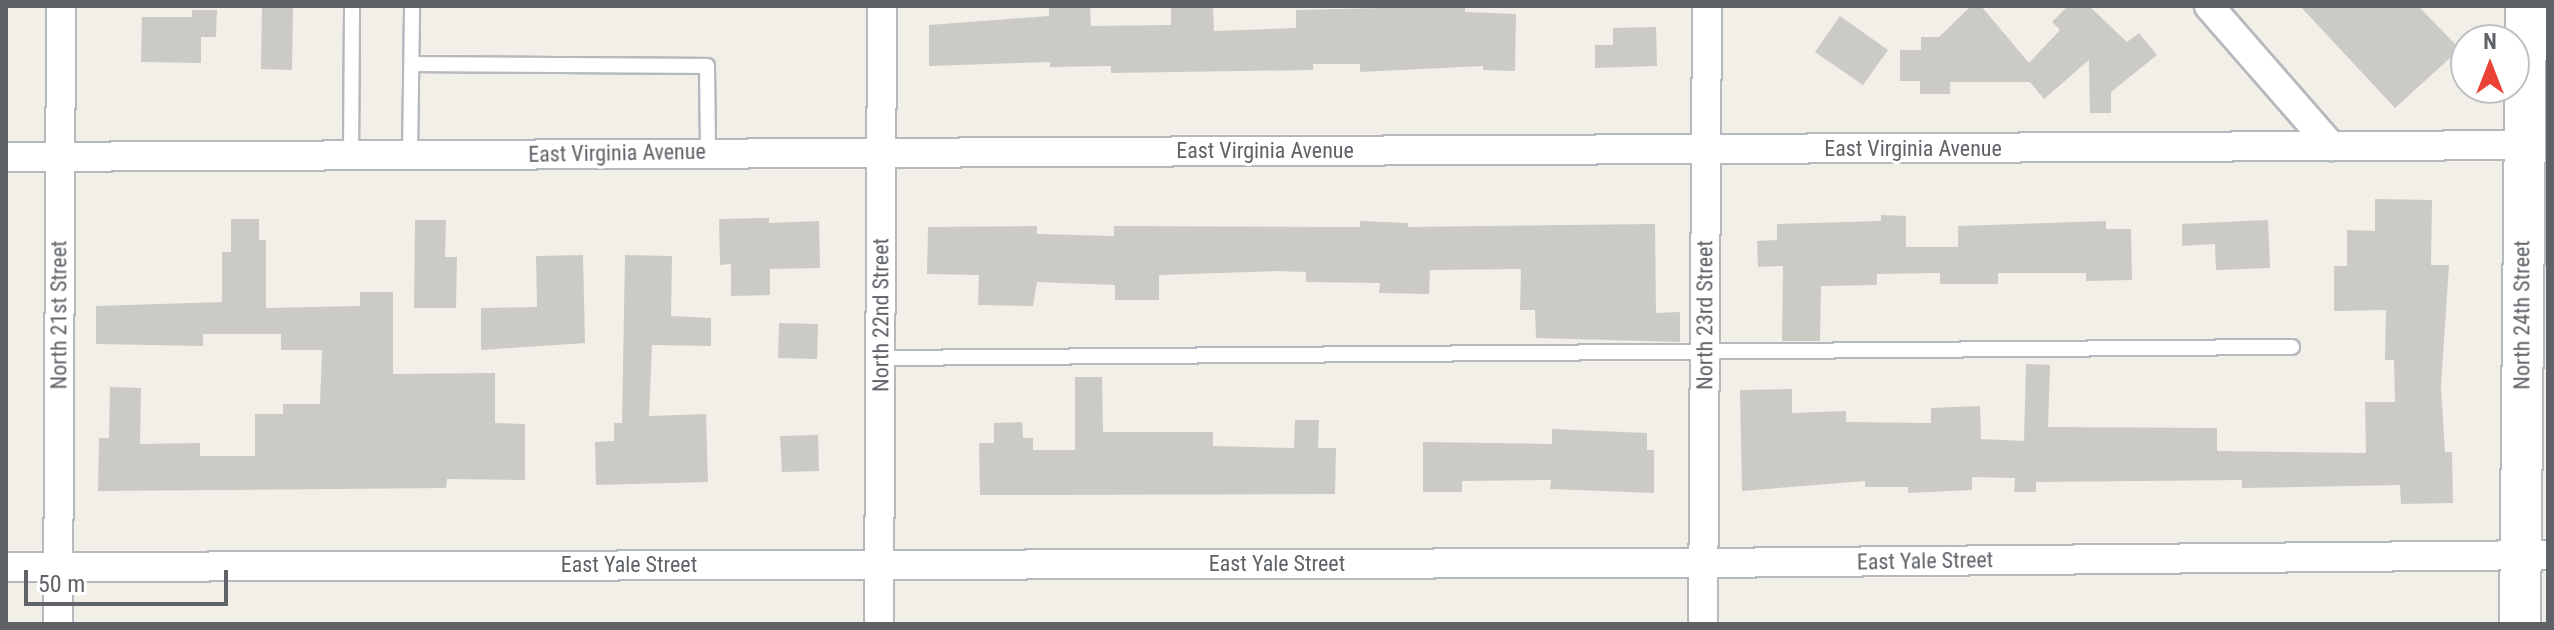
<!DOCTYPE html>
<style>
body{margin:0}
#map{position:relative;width:2554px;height:630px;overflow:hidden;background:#f1efe8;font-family:"Roboto Condensed",sans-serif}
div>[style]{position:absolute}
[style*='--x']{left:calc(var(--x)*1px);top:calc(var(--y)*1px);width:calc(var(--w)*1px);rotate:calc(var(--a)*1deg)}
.building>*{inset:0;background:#cccac5}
.roads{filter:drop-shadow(2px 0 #b5b8bc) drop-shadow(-2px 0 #b5b8bc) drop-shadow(0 2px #b5b8bc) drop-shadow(0 -2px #b5b8bc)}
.service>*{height:14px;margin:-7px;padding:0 7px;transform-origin:7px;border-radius:7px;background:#fff}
.minor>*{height:28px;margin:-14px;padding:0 14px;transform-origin:14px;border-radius:14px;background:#fff}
.secondary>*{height:40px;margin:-20px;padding:0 20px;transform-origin:20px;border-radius:20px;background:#fff}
span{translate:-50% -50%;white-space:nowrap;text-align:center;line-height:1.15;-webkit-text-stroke:6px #fff;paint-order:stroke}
.street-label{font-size:22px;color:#5f6368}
.frame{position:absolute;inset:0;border:8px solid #5f6368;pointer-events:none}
.north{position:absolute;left:2450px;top:24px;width:80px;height:80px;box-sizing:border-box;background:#fff;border:2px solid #bfc1c3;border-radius:50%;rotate:0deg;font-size:22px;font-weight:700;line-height:32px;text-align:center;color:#5f6368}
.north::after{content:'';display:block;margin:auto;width:28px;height:36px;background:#ea4335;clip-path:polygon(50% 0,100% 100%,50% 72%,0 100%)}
.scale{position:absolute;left:24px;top:570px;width:204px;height:36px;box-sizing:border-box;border:4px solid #5f6368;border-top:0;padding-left:10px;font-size:24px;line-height:28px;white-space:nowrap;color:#5f6368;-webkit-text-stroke:6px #fff;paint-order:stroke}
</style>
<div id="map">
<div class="building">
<div style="clip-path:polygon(262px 6px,293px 6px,292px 70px,261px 69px)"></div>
<div style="clip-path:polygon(1049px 6px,1090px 6px,1091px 26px,1171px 25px,1171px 6px,1213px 6px,1214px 31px,1296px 28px,1296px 10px,1465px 6px,1465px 12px,1516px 14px,1515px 71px,1483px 70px,1483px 66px,1360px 72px,1360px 64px,1313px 64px,1313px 70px,1111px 73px,1111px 66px,1050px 67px,1050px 62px,929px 66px,929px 25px,1049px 16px)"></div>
<div style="clip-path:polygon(1971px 6px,1981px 6px,2029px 63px,2060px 30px,2052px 22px,2068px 6px,2089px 6px,2127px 42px,2139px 33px,2157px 55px,2111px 92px,2111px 113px,2090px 113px,2089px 60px,2044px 99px,2030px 82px,1950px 82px,1950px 94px,1920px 94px,1920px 81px,1900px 81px,1900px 50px,1921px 50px,1921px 37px,1939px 37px)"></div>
<div style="clip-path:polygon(2300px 6px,2418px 6px,2460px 49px,2395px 108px)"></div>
<div style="clip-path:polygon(192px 10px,217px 10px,216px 37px,201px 37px,201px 63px,141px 62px,142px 17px,192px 17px)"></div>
<div style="clip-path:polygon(1840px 16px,1888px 50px,1863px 85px,1815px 52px)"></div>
<div style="clip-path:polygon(1656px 27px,1657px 66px,1595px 68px,1595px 45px,1613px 45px,1613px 28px)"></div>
<div style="clip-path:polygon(2375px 199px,2432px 200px,2431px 265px,2449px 265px,2441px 386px,2445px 452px,2452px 452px,2453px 503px,2401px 504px,2400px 485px,2242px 488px,2242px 480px,2036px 482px,2036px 492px,2014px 492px,2015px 478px,1972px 477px,1972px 490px,1908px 493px,1908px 487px,1865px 487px,1865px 481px,1742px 491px,1740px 390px,1792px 389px,1792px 413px,1846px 411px,1846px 422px,1931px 423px,1931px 408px,1980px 406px,1981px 439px,2024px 441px,2026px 364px,2050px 365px,2048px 427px,2217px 428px,2217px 451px,2366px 453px,2365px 402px,2395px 402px,2394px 360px,2385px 360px,2386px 310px,2334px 311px,2334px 266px,2347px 266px,2347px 230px,2375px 231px)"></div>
<div style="clip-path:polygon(1881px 215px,1906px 216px,1906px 247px,1958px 247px,1958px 226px,2106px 221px,2106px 229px,2131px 229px,2132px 280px,2086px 281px,2086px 273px,1998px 273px,1998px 284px,1940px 284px,1940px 273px,1877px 274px,1877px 285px,1821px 286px,1820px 341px,1782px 341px,1783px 266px,1758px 267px,1757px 241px,1777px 240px,1777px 224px,1881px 221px)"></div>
<div style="clip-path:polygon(769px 218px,769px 223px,819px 221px,820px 268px,770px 269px,770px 295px,731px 296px,731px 264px,720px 265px,719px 219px)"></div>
<div style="clip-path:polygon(231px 219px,259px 219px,259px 240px,266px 240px,266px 308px,360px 306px,360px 292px,393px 292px,393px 374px,495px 373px,495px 423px,525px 424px,525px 480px,447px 479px,446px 488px,98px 491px,99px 438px,109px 438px,110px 387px,141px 388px,140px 444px,200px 443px,200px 456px,255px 456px,255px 414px,283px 414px,283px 404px,320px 404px,322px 350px,281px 350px,281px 334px,203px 334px,203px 346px,96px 344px,96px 306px,222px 302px,222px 252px,231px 252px)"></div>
<div style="clip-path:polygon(415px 220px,446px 220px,445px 257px,457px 257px,456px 308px,414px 308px)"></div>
<div style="clip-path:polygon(2268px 220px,2270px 268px,2216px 270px,2215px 244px,2182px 246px,2182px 224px)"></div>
<div style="clip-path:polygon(1360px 221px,1408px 223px,1408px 227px,1655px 224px,1656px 313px,1680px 312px,1680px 342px,1536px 338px,1535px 310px,1520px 310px,1521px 269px,1430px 270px,1429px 294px,1379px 293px,1380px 283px,1306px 282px,1306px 272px,1277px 271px,1159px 275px,1159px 300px,1115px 300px,1115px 285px,1037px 282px,1033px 306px,978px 305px,979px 275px,927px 274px,928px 227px,1037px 226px,1037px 234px,1114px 236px,1114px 226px,1360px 227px)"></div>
<div style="clip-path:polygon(583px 255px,585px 343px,481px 350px,481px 308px,537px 307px,536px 256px)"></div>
<div style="clip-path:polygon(625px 255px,672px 256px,671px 316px,711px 318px,711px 346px,652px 345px,649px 416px,706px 414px,708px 482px,596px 485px,595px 442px,614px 441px,614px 423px,622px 423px)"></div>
<div style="clip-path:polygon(779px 323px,818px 324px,817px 359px,778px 358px)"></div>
<div style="clip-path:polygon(1075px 377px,1102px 377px,1103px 432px,1213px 432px,1213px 446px,1294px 448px,1295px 420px,1319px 420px,1318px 448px,1336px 448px,1335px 494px,980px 495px,979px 443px,994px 443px,994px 423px,1022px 422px,1023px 438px,1033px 438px,1033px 450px,1075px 450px)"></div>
<div style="clip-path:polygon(1552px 429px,1647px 433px,1647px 450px,1654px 450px,1654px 493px,1550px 489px,1551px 480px,1462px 481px,1462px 492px,1423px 492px,1423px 442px,1552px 444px)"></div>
<div style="clip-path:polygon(818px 435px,819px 471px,782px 472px,780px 436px)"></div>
</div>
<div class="roads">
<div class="service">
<div style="--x:412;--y:64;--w:295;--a:0.4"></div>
<div style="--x:707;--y:66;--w:86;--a:89.3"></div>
<div style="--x:351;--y:155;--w:149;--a:-89.6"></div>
<div style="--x:410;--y:155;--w:149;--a:-89.2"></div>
<div style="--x:880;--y:358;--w:1412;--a:-0.45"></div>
</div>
<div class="minor">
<div style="--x:2209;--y:6;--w:186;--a:48.9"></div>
<div style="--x:6;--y:157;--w:2517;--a:-0.27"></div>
<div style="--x:6;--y:567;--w:1697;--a:-0.14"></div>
<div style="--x:1703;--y:563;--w:845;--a:-0.54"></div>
<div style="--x:58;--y:624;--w:618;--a:-89.72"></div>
<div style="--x:879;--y:624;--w:618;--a:-89.72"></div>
<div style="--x:1703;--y:624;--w:618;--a:-89.63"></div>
</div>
<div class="secondary">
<div style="--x:2520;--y:624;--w:618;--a:-89.44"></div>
</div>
</div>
<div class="street-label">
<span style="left:1913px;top:149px">East Virginia Avenue</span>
<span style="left:1265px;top:151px">East Virginia Avenue</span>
<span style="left:617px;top:153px;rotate:-1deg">East Virginia Avenue</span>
<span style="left:59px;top:315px;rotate:-90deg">North 21st Street</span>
<span style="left:881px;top:315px;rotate:-90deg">North 22nd Street</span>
<span style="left:1705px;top:315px;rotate:-90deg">North 23rd Street</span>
<span style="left:2522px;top:315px;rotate:-90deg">North 24th Street</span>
<span style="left:1925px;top:561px;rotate:-1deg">East Yale Street</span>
<span style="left:1277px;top:564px">East Yale Street</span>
<span style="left:629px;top:565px">East Yale Street</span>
</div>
<div class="frame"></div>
<div class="north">N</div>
<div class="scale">50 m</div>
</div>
